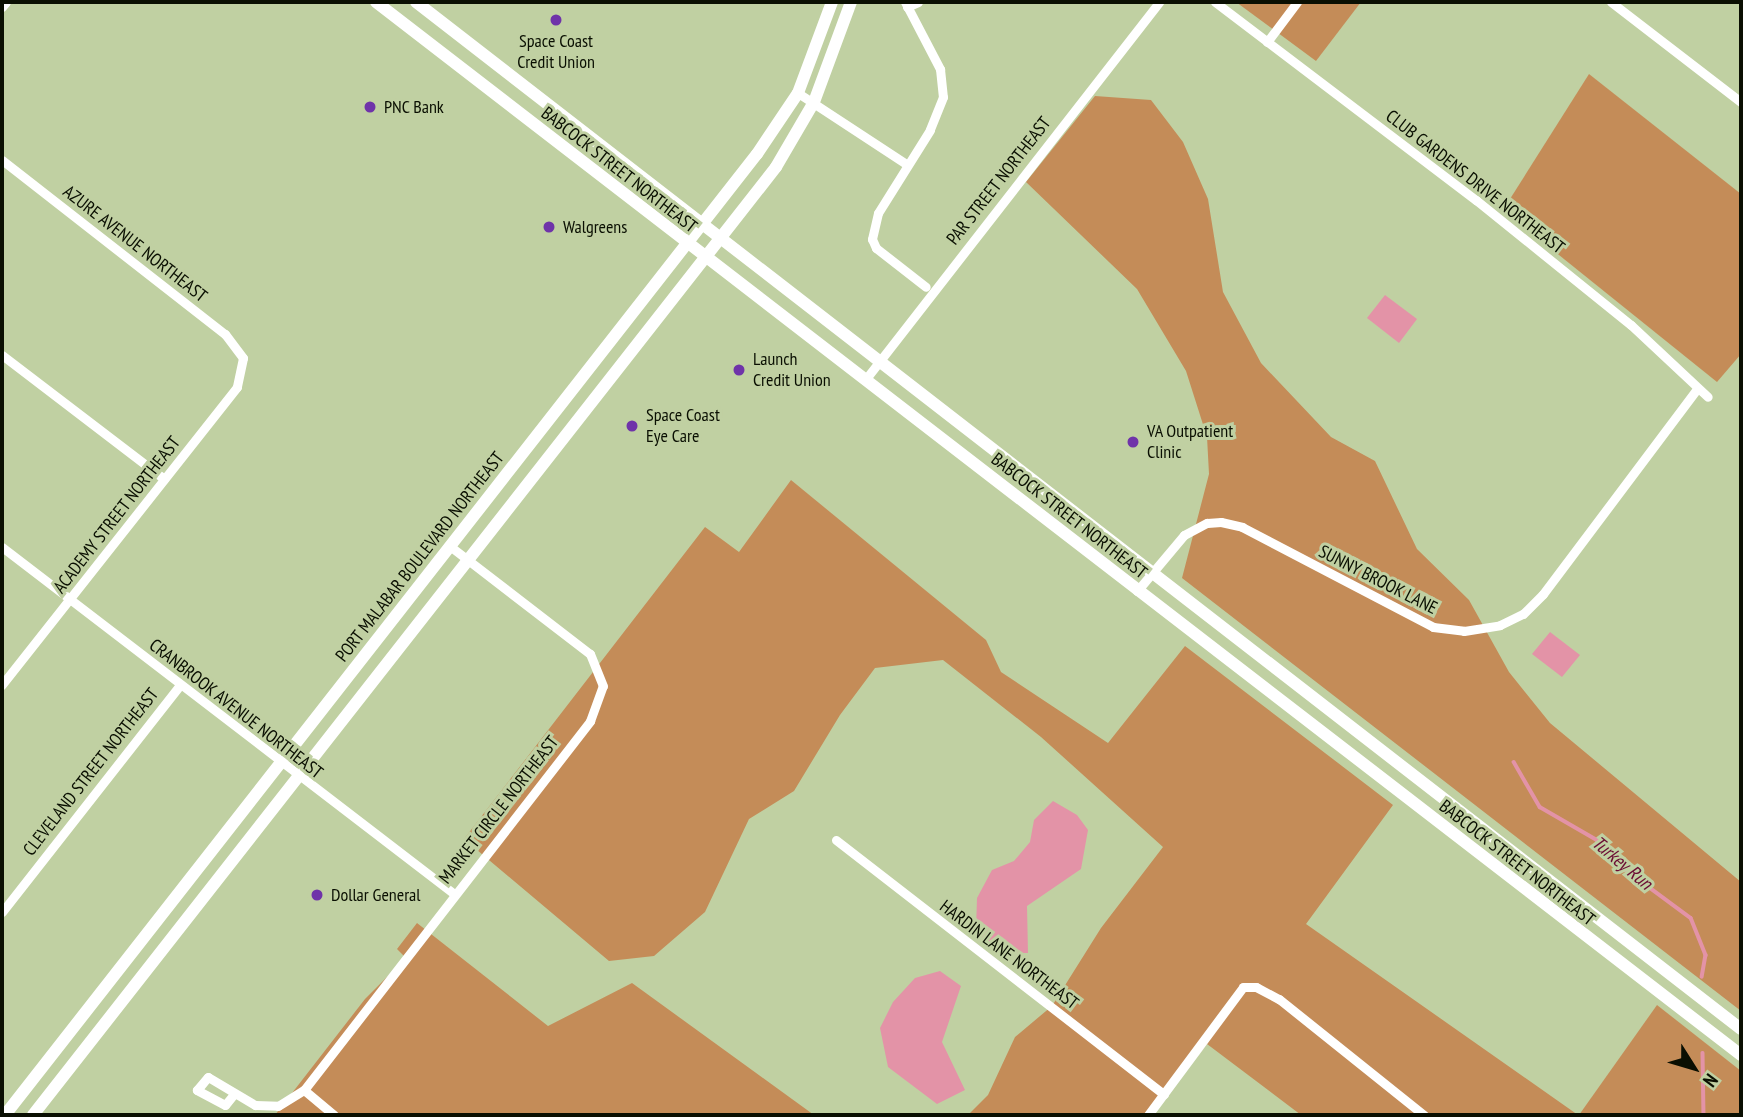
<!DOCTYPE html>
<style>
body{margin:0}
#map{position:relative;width:1743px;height:1117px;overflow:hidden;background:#c0d0a2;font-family:"PT Sans Narrow",sans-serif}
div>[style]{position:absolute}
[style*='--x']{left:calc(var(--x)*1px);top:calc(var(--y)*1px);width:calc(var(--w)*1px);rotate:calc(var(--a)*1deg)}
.green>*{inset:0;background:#c48c58}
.water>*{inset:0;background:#e393a7}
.stream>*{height:3.5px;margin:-1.75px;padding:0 1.75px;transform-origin:1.75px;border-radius:1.75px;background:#e393a7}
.street>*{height:9px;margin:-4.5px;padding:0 4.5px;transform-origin:4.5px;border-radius:4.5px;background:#fff}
.secondary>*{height:12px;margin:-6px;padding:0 6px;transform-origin:6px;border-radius:6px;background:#fff}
.dots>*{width:19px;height:19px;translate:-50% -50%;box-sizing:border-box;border:4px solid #c0d0a2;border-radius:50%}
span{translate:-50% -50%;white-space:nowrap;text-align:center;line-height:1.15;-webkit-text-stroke:6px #c0d0a2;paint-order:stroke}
.poi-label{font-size:18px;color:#0a0f02}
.left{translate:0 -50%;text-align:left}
.street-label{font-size:18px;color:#0a0f02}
.water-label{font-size:19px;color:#6b0b33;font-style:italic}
.frame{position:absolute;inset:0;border:4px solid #0a0f02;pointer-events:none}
.north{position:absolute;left:1659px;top:1033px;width:70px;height:70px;-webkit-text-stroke:5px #c0d0a2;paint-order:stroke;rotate:127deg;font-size:19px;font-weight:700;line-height:28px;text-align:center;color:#0a0f02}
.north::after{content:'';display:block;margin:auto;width:24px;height:32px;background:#0a0f02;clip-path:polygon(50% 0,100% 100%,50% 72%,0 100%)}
</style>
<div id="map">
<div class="green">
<div style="clip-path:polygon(1236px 2px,1361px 2px,1316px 61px)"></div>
<div style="clip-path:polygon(1589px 74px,1741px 194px,1741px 354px,1717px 382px,1503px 210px)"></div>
<div style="clip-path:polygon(1095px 96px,1151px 100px,1183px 142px,1208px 199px,1223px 292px,1261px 363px,1331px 437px,1375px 461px,1417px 549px,1469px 600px,1509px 672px,1550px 723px,1741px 882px,1741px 1011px,1182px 578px,1209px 474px,1207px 437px,1186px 371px,1137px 289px,1026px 182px)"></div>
<div style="clip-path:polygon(791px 480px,986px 640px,1001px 672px,1108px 743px,1185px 646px,1393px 805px,1306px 924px,1578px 1115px,1301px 1115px,1207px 1044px,1151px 1115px,968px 1115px,988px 1095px,1015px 1037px,1052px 1006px,1101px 928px,1163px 847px,1041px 737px,943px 660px,875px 668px,840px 715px,794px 791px,749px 819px,705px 912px,654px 956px,609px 961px,464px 839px,705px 527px,739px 552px)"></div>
<div style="clip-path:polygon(417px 923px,548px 1026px,632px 983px,814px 1115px,275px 1115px,365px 999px,406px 958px,397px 949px)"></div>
<div style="clip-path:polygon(1657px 1005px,1741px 1071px,1741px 1115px,1579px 1115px)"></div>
</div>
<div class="water">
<div style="clip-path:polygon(1385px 295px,1417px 319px,1399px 343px,1367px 318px)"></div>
<div style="clip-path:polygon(1550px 632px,1580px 655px,1562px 677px,1532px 654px)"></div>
<div style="clip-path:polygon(1053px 801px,1077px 815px,1088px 830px,1081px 869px,1027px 906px,1028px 953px,1005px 953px,986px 944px,976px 929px,977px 898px,992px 870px,1014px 861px,1030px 842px,1034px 820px)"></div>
<div style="clip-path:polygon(940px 971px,961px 986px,942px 1042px,965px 1090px,937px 1104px,888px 1067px,880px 1028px,893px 1002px,915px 978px)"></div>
</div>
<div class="stream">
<div style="--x:1514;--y:762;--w:52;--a:60"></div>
<div style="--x:1540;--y:807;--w:66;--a:30.1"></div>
<div style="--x:1597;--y:840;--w:28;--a:51"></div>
<div style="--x:1615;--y:862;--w:94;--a:36.4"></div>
<div style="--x:1691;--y:918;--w:40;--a:68"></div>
<div style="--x:1706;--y:955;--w:22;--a:100"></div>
<div style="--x:1703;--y:1053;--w:62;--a:89.1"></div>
</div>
<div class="street">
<div style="--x:905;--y:2;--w:76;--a:62.4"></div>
<div style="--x:940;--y:69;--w:28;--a:84"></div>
<div style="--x:943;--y:97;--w:35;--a:112"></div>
<div style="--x:930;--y:130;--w:98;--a:122.1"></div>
<div style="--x:878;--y:213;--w:27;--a:103"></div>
<div style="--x:872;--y:239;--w:10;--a:66"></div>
<div style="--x:876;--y:248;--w:63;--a:38"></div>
<div style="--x:1215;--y:2;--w:328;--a:37.2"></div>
<div style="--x:1476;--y:200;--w:199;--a:38.9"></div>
<div style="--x:1631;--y:325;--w:105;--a:43.1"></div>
<div style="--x:1611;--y:2;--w:164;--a:37.6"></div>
<div style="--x:2;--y:7;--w:6;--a:-51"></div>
<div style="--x:907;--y:7;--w:12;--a:-24"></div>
<div style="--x:1267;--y:42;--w:50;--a:-53.1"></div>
<div style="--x:798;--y:93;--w:129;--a:33.3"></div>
<div style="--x:2;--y:160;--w:283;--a:38"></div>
<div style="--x:225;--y:334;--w:30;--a:53"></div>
<div style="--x:243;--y:358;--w:30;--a:102"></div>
<div style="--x:237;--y:387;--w:380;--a:128.3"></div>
<div style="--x:2;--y:355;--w:204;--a:37.4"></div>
<div style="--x:865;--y:380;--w:479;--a:-52.1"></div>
<div style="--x:2;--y:547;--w:568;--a:37.49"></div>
<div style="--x:1137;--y:591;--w:73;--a:-50"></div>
<div style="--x:1184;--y:535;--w:26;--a:-28"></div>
<div style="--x:1207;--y:523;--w:14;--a:-4"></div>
<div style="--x:1221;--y:522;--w:22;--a:13"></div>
<div style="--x:1242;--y:527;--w:216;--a:27.6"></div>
<div style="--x:1433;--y:627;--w:31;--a:7"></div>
<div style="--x:1464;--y:631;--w:36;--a:-9"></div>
<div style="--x:1500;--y:625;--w:25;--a:-26"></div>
<div style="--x:1523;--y:614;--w:28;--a:-45"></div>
<div style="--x:1543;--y:594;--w:256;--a:-53.1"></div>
<div style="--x:836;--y:840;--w:415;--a:37.8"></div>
<div style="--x:2;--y:912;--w:288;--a:-51.9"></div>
<div style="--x:304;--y:1090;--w:39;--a:40"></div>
<div style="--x:234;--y:1094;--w:14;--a:129"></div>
<div style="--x:225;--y:1105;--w:32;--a:-152"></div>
<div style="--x:197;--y:1090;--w:17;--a:-50"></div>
<div style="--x:208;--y:1077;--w:55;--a:30.8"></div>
<div style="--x:255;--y:1105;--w:23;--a:2"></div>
<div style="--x:278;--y:1106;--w:31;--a:-32"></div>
<div style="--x:304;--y:1090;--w:467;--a:-52.2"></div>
<div style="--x:590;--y:721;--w:37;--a:-70"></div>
<div style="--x:603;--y:686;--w:35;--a:-112"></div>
<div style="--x:590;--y:654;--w:177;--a:-142.4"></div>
<div style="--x:1148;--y:1115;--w:159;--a:-53.4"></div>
<div style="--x:1243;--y:987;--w:13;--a:0"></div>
<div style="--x:1256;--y:987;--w:26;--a:28"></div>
<div style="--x:1279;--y:999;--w:186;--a:38.7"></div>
</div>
<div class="secondary">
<div style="--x:376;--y:2;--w:1724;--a:37.65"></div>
<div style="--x:416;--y:2;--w:1676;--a:37.78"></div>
<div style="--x:5;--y:1115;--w:1220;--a:-51.96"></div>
<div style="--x:757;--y:154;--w:73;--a:-56.1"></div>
<div style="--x:798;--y:93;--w:97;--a:-69.5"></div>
<div style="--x:33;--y:1115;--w:1204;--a:-51.91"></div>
<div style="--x:776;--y:167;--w:75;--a:-59.7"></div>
<div style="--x:814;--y:102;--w:107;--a:-69.7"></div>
</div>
<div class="dots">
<div style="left:556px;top:20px;background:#6f33a9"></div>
<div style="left:370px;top:107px;background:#6f33a9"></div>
<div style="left:549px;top:227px;background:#6f33a9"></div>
<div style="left:739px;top:370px;background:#6f33a9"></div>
<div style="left:632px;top:426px;background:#6f33a9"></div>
<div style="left:1133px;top:442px;background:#6f33a9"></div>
<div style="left:317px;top:895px;background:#6f33a9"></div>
</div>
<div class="poi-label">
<span style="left:556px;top:52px">Space Coast<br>Credit Union</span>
<span class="left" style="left:384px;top:107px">PNC Bank</span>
<span class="left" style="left:563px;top:227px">Walgreens</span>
<span class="left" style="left:753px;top:370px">Launch<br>Credit Union</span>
<span class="left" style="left:646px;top:426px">Space Coast<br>Eye Care</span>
<span class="left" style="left:1147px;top:442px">VA Outpatient<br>Clinic</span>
<span class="left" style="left:331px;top:895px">Dollar General</span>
</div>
<div class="street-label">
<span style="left:619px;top:170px;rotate:38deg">BABCOCK STREET NORTHEAST</span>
<span style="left:999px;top:181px;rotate:-52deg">PAR STREET NORTHEAST</span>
<span style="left:1475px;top:182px;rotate:38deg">CLUB GARDENS DRIVE NORTHEAST</span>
<span style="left:135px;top:244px;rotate:38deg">AZURE AVENUE NORTHEAST</span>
<span style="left:117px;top:515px;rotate:-52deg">ACADEMY STREET NORTHEAST</span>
<span style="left:1069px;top:516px;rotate:38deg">BABCOCK STREET NORTHEAST</span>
<span style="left:420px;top:557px;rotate:-52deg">PORT MALABAR BOULEVARD NORTHEAST</span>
<span style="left:1378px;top:580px;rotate:27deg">SUNNY BROOK LANE</span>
<span style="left:236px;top:709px;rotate:38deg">CRANBROOK AVENUE NORTHEAST</span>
<span style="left:91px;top:772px;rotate:-52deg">CLEVELAND STREET NORTHEAST</span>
<span style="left:499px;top:810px;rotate:-52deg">MARKET CIRCLE NORTHEAST</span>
<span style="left:1517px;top:863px;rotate:38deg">BABCOCK STREET NORTHEAST</span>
<span style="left:1009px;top:955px;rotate:37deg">HARDIN LANE NORTHEAST</span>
</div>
<div class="water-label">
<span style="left:1622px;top:863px;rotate:40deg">Turkey Run</span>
</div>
<div class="frame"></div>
<div class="north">N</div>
</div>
